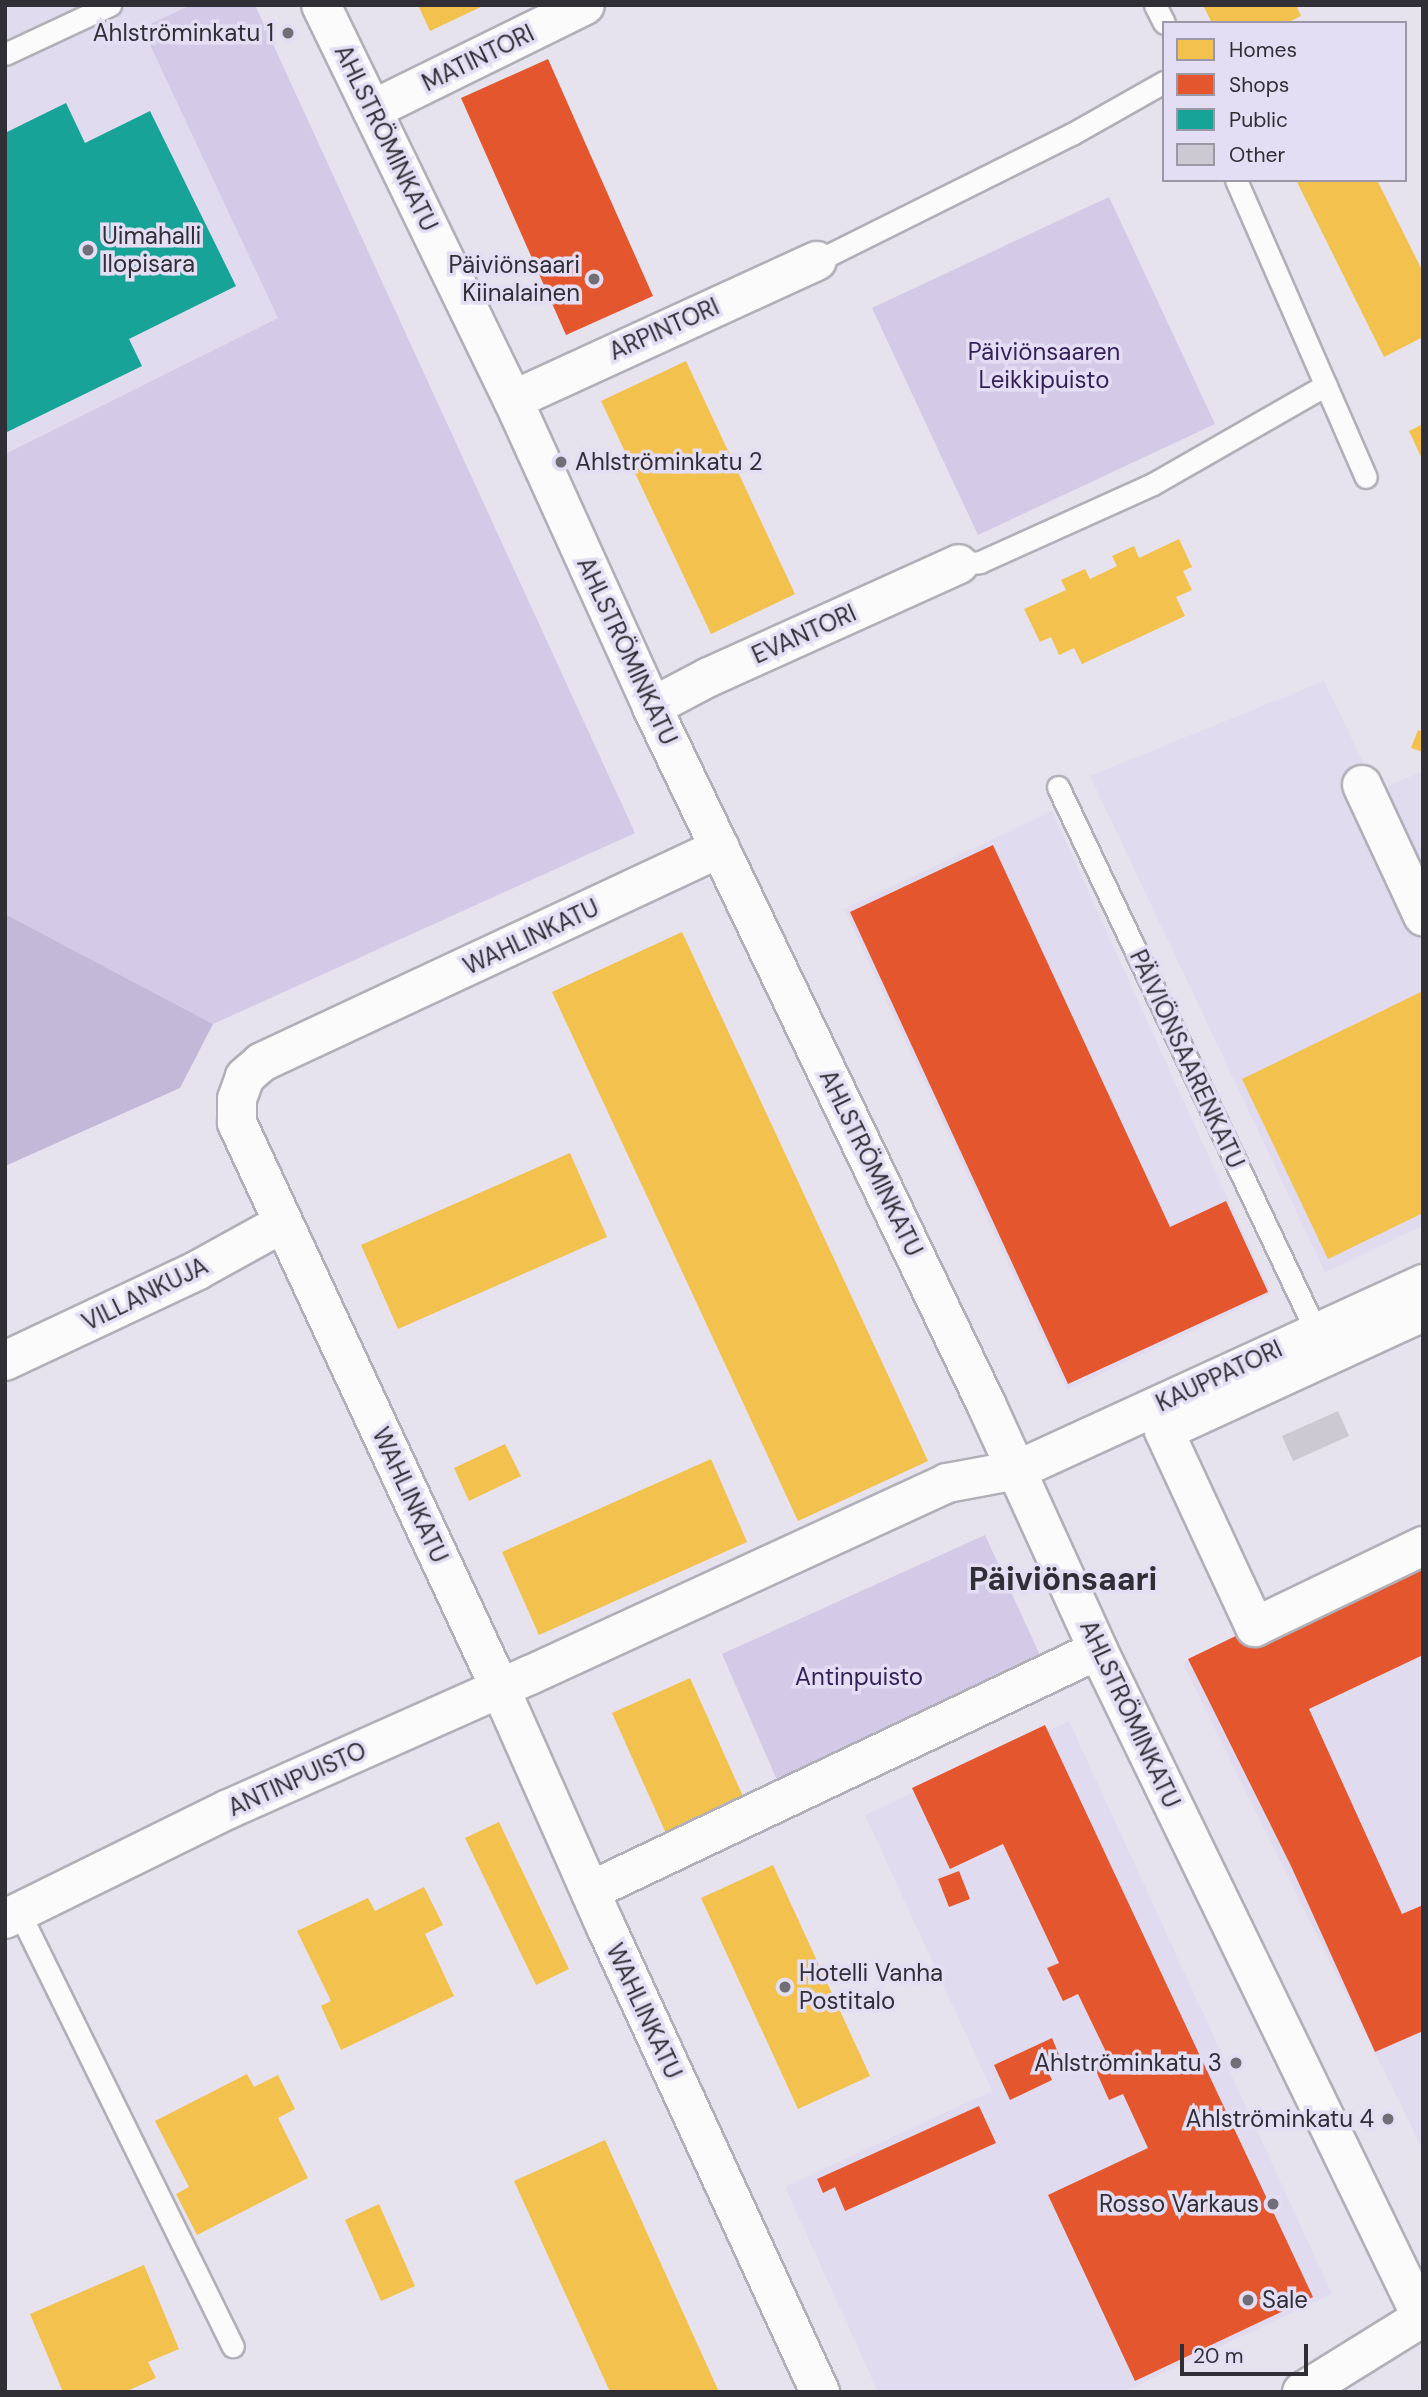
<!DOCTYPE html>
<meta charset="utf-8">
<style>
body{margin:0}
#map{position:relative;width:1428px;height:2397px;overflow:hidden;background:#e6e3ee;font-family:"DM Sans",sans-serif}
div>[style]{position:absolute}
[style*='--x']{left:calc(var(--x)*1px);top:calc(var(--y)*1px);width:calc(var(--w)*1px);rotate:calc(var(--a)*1deg)}
.built>*{inset:0;background:#e0dbef}
.green>*{inset:0;background:#d2cae6}
.forest>*{inset:0;background:#c2b9d8}
.homes>*{inset:0;background:#f2c14e}
.shops>*{inset:0;background:#e4572e}
.public>*{inset:0;background:#17a398}
.building>*{inset:0;background:#ccc9d2}
.roads{filter:drop-shadow(2px 0 #b1afb7) drop-shadow(-2px 0 #b1afb7) drop-shadow(0 2px #b1afb7) drop-shadow(0 -2px #b1afb7)}
.lane>*{height:21px;margin:-10.5px;padding:0 10.5px;transform-origin:10.5px;border-radius:10.5px;background:#fbfbfc}
.street>*{height:38px;margin:-19px;padding:0 19px;transform-origin:19px;border-radius:19px;background:#fbfbfc}
.secondary>*{height:38px;margin:-19px;padding:0 19px;transform-origin:19px;border-radius:19px;background:#fbfbfc}
.highway>*{height:38px;margin:-19px;padding:0 19px;transform-origin:19px;border-radius:19px;background:#fbfbfc}
.dots>*{width:19px;height:19px;translate:-50% -50%;box-sizing:border-box;border:4px solid #e3def3;border-radius:50%}
span{translate:-50% -50%;white-space:nowrap;text-align:center;line-height:1.15;-webkit-text-stroke:7px #e3def3;paint-order:stroke}
.poi-label{font-size:24px;color:#312f36}
.right{translate:-100% -50%;text-align:right}
.left{translate:0 -50%;text-align:left}
.street-label{font-size:24px;color:#312f36}
.park-label{font-size:24px;color:#341f58}
.district-label{font-size:32px;color:#312f36;font-weight:700}
.frame{position:absolute;inset:0;border:7px solid #312f36;pointer-events:none}
.legend{position:absolute;left:1162px;top:21px;width:245px;height:161px;box-sizing:border-box;background:#e3def3;border:2px solid #9c98a7;margin:0;padding:9px 12px;list-style:none;font-size:21px;color:#312f36}
.legend li{display:flex;align-items:center;gap:14px;height:35px}
.legend b{width:35px;border:2px solid #9c98a7}
.scale{position:absolute;left:1180px;top:2344px;width:128px;height:32px;box-sizing:border-box;border:4px solid #312f36;border-top:0;padding-left:9px;font-size:21px;line-height:24px;white-space:nowrap;color:#312f36;-webkit-text-stroke:5px #e3def3;paint-order:stroke}
</style>
<div id="map">
<div class="built">
<div style="clip-path:polygon(5px 5px,191px 5px,142px 29px,278px 318px,5px 454px)"></div>
<div style="clip-path:polygon(1324px 681px,1377px 791px,1423px 771px,1423px 1226px,1325px 1272px,1090px 776px)"></div>
<div style="clip-path:polygon(1052px 811px,1271px 1294px,1067px 1390px,844px 909px)"></div>
<div style="clip-path:polygon(1423px 1546px,1423px 2150px,1184px 1666px,1188px 1659px)"></div>
<div style="clip-path:polygon(1069px 1721px,1332px 2294px,1123px 2392px,878px 2392px,785px 2187px,992px 2091px,865px 1815px)"></div>
</div>
<div class="green">
<div style="clip-path:polygon(191px 5px,255px 5px,635px 833px,213px 1024px,5px 914px,5px 454px,278px 318px,142px 28px)"></div>
<div style="clip-path:polygon(1109px 197px,1215px 424px,978px 535px,872px 308px)"></div>
<div style="clip-path:polygon(985px 1535px,1049px 1675px,784px 1796px,722px 1654px)"></div>
</div>
<div class="forest">
<div style="clip-path:polygon(5px 914px,213px 1024px,180px 1088px,5px 1166px)"></div>
</div>
<div class="homes">
<div style="clip-path:polygon(418px 5px,485px 5px,430px 31px)"></div>
<div style="clip-path:polygon(1203px 5px,1296px 5px,1301px 16px,1287px 23px,1212px 23px)"></div>
<div style="clip-path:polygon(1296px 180px,1377px 180px,1423px 272px,1423px 337px,1384px 357px)"></div>
<div style="clip-path:polygon(686px 361px,795px 594px,711px 634px,601px 401px)"></div>
<div style="clip-path:polygon(1423px 424px,1423px 461px,1409px 431px)"></div>
<div style="clip-path:polygon(1179px 539px,1192px 567px,1183px 571px,1192px 590px,1176px 597px,1185px 616px,1082px 664px,1074px 648px,1059px 655px,1051px 637px,1040px 642px,1024px 609px,1066px 590px,1061px 580px,1085px 569px,1090px 579px,1117px 566px,1112px 556px,1134px 546px,1139px 558px)"></div>
<div style="clip-path:polygon(1418px 730px,1423px 732px,1423px 752px,1411px 748px)"></div>
<div style="clip-path:polygon(682px 932px,928px 1461px,798px 1521px,552px 992px)"></div>
<div style="clip-path:polygon(1423px 991px,1423px 1213px,1328px 1259px,1242px 1079px)"></div>
<div style="clip-path:polygon(570px 1153px,607px 1237px,398px 1329px,361px 1245px)"></div>
<div style="clip-path:polygon(505px 1444px,521px 1476px,469px 1501px,454px 1468px)"></div>
<div style="clip-path:polygon(711px 1459px,747px 1542px,539px 1635px,502px 1552px)"></div>
<div style="clip-path:polygon(690px 1678px,746px 1803px,668px 1838px,612px 1713px)"></div>
<div style="clip-path:polygon(499px 1822px,569px 1969px,536px 1985px,465px 1838px)"></div>
<div style="clip-path:polygon(773px 1865px,870px 2076px,798px 2109px,701px 1898px)"></div>
<div style="clip-path:polygon(424px 1887px,443px 1925px,425px 1934px,454px 1996px,341px 2050px,321px 2006px,331px 2001px,297px 1931px,368px 1898px,375px 1911px)"></div>
<div style="clip-path:polygon(247px 2074px,254px 2087px,278px 2075px,295px 2109px,278px 2118px,308px 2178px,197px 2235px,176px 2194px,189px 2187px,155px 2121px)"></div>
<div style="clip-path:polygon(605px 2140px,719px 2392px,610px 2392px,514px 2181px)"></div>
<div style="clip-path:polygon(379px 2204px,415px 2286px,381px 2301px,345px 2220px)"></div>
<div style="clip-path:polygon(144px 2265px,179px 2349px,148px 2362px,156px 2378px,125px 2392px,63px 2392px,30px 2314px)"></div>
</div>
<div class="shops">
<div style="clip-path:polygon(548px 59px,653px 296px,566px 335px,461px 98px)"></div>
<div style="clip-path:polygon(993px 845px,1170px 1227px,1226px 1201px,1268px 1292px,1068px 1384px,850px 912px)"></div>
<div style="clip-path:polygon(1423px 1546px,1423px 1655px,1309px 1709px,1402px 1914px,1423px 1905px,1423px 2031px,1375px 2052px,1291px 1866px,1188px 1659px)"></div>
<div style="clip-path:polygon(1045px 1725px,1313px 2297px,1135px 2381px,1048px 2195px,1148px 2148px,1123px 2094px,1109px 2100px,1092px 2062px,1107px 2054px,1078px 1994px,1063px 2001px,1047px 1968px,1059px 1963px,1003px 1844px,950px 1869px,912px 1788px)"></div>
<div style="clip-path:polygon(959px 1871px,970px 1899px,949px 1907px,938px 1879px)"></div>
<div style="clip-path:polygon(1052px 2038px,1062px 2062px,1047px 2069px,1052px 2080px,1010px 2100px,994px 2065px)"></div>
<div style="clip-path:polygon(979px 2106px,996px 2143px,845px 2211px,835px 2187px,823px 2193px,817px 2179px)"></div>
</div>
<div class="public">
<div style="clip-path:polygon(66px 103px,85px 143px,150px 111px,236px 286px,129px 339px,142px 366px,5px 433px,5px 133px)"></div>
</div>
<div class="building">
<div style="clip-path:polygon(1338px 1411px,1349px 1436px,1293px 1461px,1282px 1436px)"></div>
</div>
<div class="roads">
<div class="lane">
<div style="--x:1155;--y:5;--w:20;--a:63"></div>
<div style="--x:5;--y:54;--w:116;--a:-25"></div>
<div style="--x:1236;--y:180;--w:324;--a:66.4"></div>
<div style="--x:817;--y:261;--w:285;--a:-26.5"></div>
<div style="--x:1072;--y:134;--w:106;--a:-29.5"></div>
<div style="--x:959;--y:564;--w:21;--a:-5"></div>
<div style="--x:980;--y:562;--w:190;--a:-24.3"></div>
<div style="--x:1153;--y:484;--w:199;--a:-29.8"></div>
<div style="--x:1058;--y:787;--w:602;--a:64.63"></div>
<div style="--x:19;--y:1912;--w:484;--a:63.8"></div>
</div>
<div class="street">
<div style="--x:372;--y:110;--w:237;--a:-26.2"></div>
<div style="--x:513;--y:400;--w:334;--a:-24.6"></div>
<div style="--x:652;--y:707;--w:64;--a:-27.8"></div>
<div style="--x:709;--y:677;--w:274;--a:-24.3"></div>
<div style="--x:1362;--y:785;--w:145;--a:65"></div>
<div style="--x:720;--y:848;--w:506;--a:154.96"></div>
<div style="--x:262;--y:1062;--w:23;--a:139"></div>
<div style="--x:245;--y:1077;--w:23;--a:110"></div>
<div style="--x:237;--y:1099;--w:24;--a:90"></div>
<div style="--x:237;--y:1123;--w:623;--a:65.04"></div>
<div style="--x:500;--y:1688;--w:261;--a:66.1"></div>
<div style="--x:606;--y:1927;--w:512;--a:65.29"></div>
<div style="--x:1423;--y:1312;--w:285;--a:155.3"></div>
<div style="--x:1164;--y:1431;--w:216;--a:65.1"></div>
<div style="--x:1255;--y:1627;--w:187;--a:-25.7"></div>
<div style="--x:5;--y:1361;--w:213;--a:-25.2"></div>
<div style="--x:198;--y:1270;--w:97;--a:-28.9"></div>
<div style="--x:590;--y:1891;--w:562;--a:-25.38"></div>
<div style="--x:5;--y:1919;--w:250;--a:-26.2"></div>
<div style="--x:229;--y:1809;--w:329;--a:-24"></div>
<div style="--x:530;--y:1675;--w:459;--a:-24.7"></div>
<div style="--x:947;--y:1483;--w:71;--a:-10.5"></div>
<div style="--x:1017;--y:1470;--w:447;--a:-24.6"></div>
</div>
<div class="secondary">
<div style="--x:321;--y:5;--w:439;--a:64.1"></div>
<div style="--x:513;--y:400;--w:337;--a:65.6"></div>
<div style="--x:652;--y:707;--w:775;--a:64.39"></div>
<div style="--x:987;--y:1406;--w:268;--a:65.5"></div>
<div style="--x:1098;--y:1650;--w:745;--a:64.12"></div>
</div>
<div class="highway">
<div style="--x:1302;--y:2392;--w:142;--a:-31.8"></div>
</div>
</div>
<div class="dots">
<div style="left:288px;top:33px;background:#706e76"></div>
<div style="left:88px;top:250px;background:#706e76"></div>
<div style="left:594px;top:279px;background:#706e76"></div>
<div style="left:561px;top:462px;background:#706e76"></div>
<div style="left:785px;top:1987px;background:#706e76"></div>
<div style="left:1236px;top:2063px;background:#706e76"></div>
<div style="left:1388px;top:2119px;background:#706e76"></div>
<div style="left:1273px;top:2204px;background:#706e76"></div>
<div style="left:1248px;top:2300px;background:#706e76"></div>
</div>
<div class="poi-label">
<span class="right" style="left:274px;top:33px">Ahlströminkatu 1</span>
<span class="left" style="left:102px;top:250px">Uimahalli<br>Ilopisara</span>
<span class="right" style="left:580px;top:279px">Päiviönsaari<br>Kiinalainen</span>
<span class="left" style="left:575px;top:462px">Ahlströminkatu 2</span>
<span class="left" style="left:799px;top:1987px">Hotelli Vanha<br>Postitalo</span>
<span class="right" style="left:1222px;top:2063px">Ahlströminkatu 3</span>
<span class="right" style="left:1374px;top:2119px">Ahlströminkatu 4</span>
<span class="right" style="left:1259px;top:2204px">Rosso Varkaus</span>
<span class="left" style="left:1262px;top:2300px">Sale</span>
</div>
<div class="street-label">
<span style="left:478px;top:58px;rotate:-26deg">MATINTORI</span>
<span style="left:386px;top:138px;rotate:64deg">AHLSTRÖMINKATU</span>
<span style="left:664px;top:329px;rotate:-24deg">ARPINTORI</span>
<span style="left:804px;top:634px;rotate:-24deg">EVANTORI</span>
<span style="left:627px;top:651px;rotate:65deg">AHLSTRÖMINKATU</span>
<span style="left:531px;top:937px;rotate:-25deg">WAHLINKATU</span>
<span style="left:1187px;top:1059px;rotate:65deg">PÄIVIÖNSAARENKATU</span>
<span style="left:871px;top:1163px;rotate:64deg">AHLSTRÖMINKATU</span>
<span style="left:145px;top:1294px;rotate:-26deg">VILLANKUJA</span>
<span style="left:1219px;top:1376px;rotate:-25deg">KAUPPATORI</span>
<span style="left:410px;top:1495px;rotate:65deg">WAHLINKATU</span>
<span style="left:1130px;top:1714px;rotate:65deg">AHLSTRÖMINKATU</span>
<span style="left:297px;top:1779px;rotate:-24deg">ANTINPUISTO</span>
<span style="left:644px;top:2011px;rotate:65deg">WAHLINKATU</span>
</div>
<div class="park-label">
<span style="left:1044px;top:366px">Päiviönsaaren<br>Leikkipuisto</span>
<span style="left:859px;top:1677px">Antinpuisto</span>
</div>
<div class="district-label">
<span style="left:1063px;top:1579px">Päiviönsaari</span>
</div>
<div class="frame"></div>
<ul class="legend">
<li><b style="height:19px;background:#f2c14e"></b>Homes</li>
<li><b style="height:19px;background:#e4572e"></b>Shops</li>
<li><b style="height:19px;background:#17a398"></b>Public</li>
<li><b style="height:19px;background:#ccc9d2"></b>Other</li>
</ul>
<div class="scale">20 m</div>
</div>
